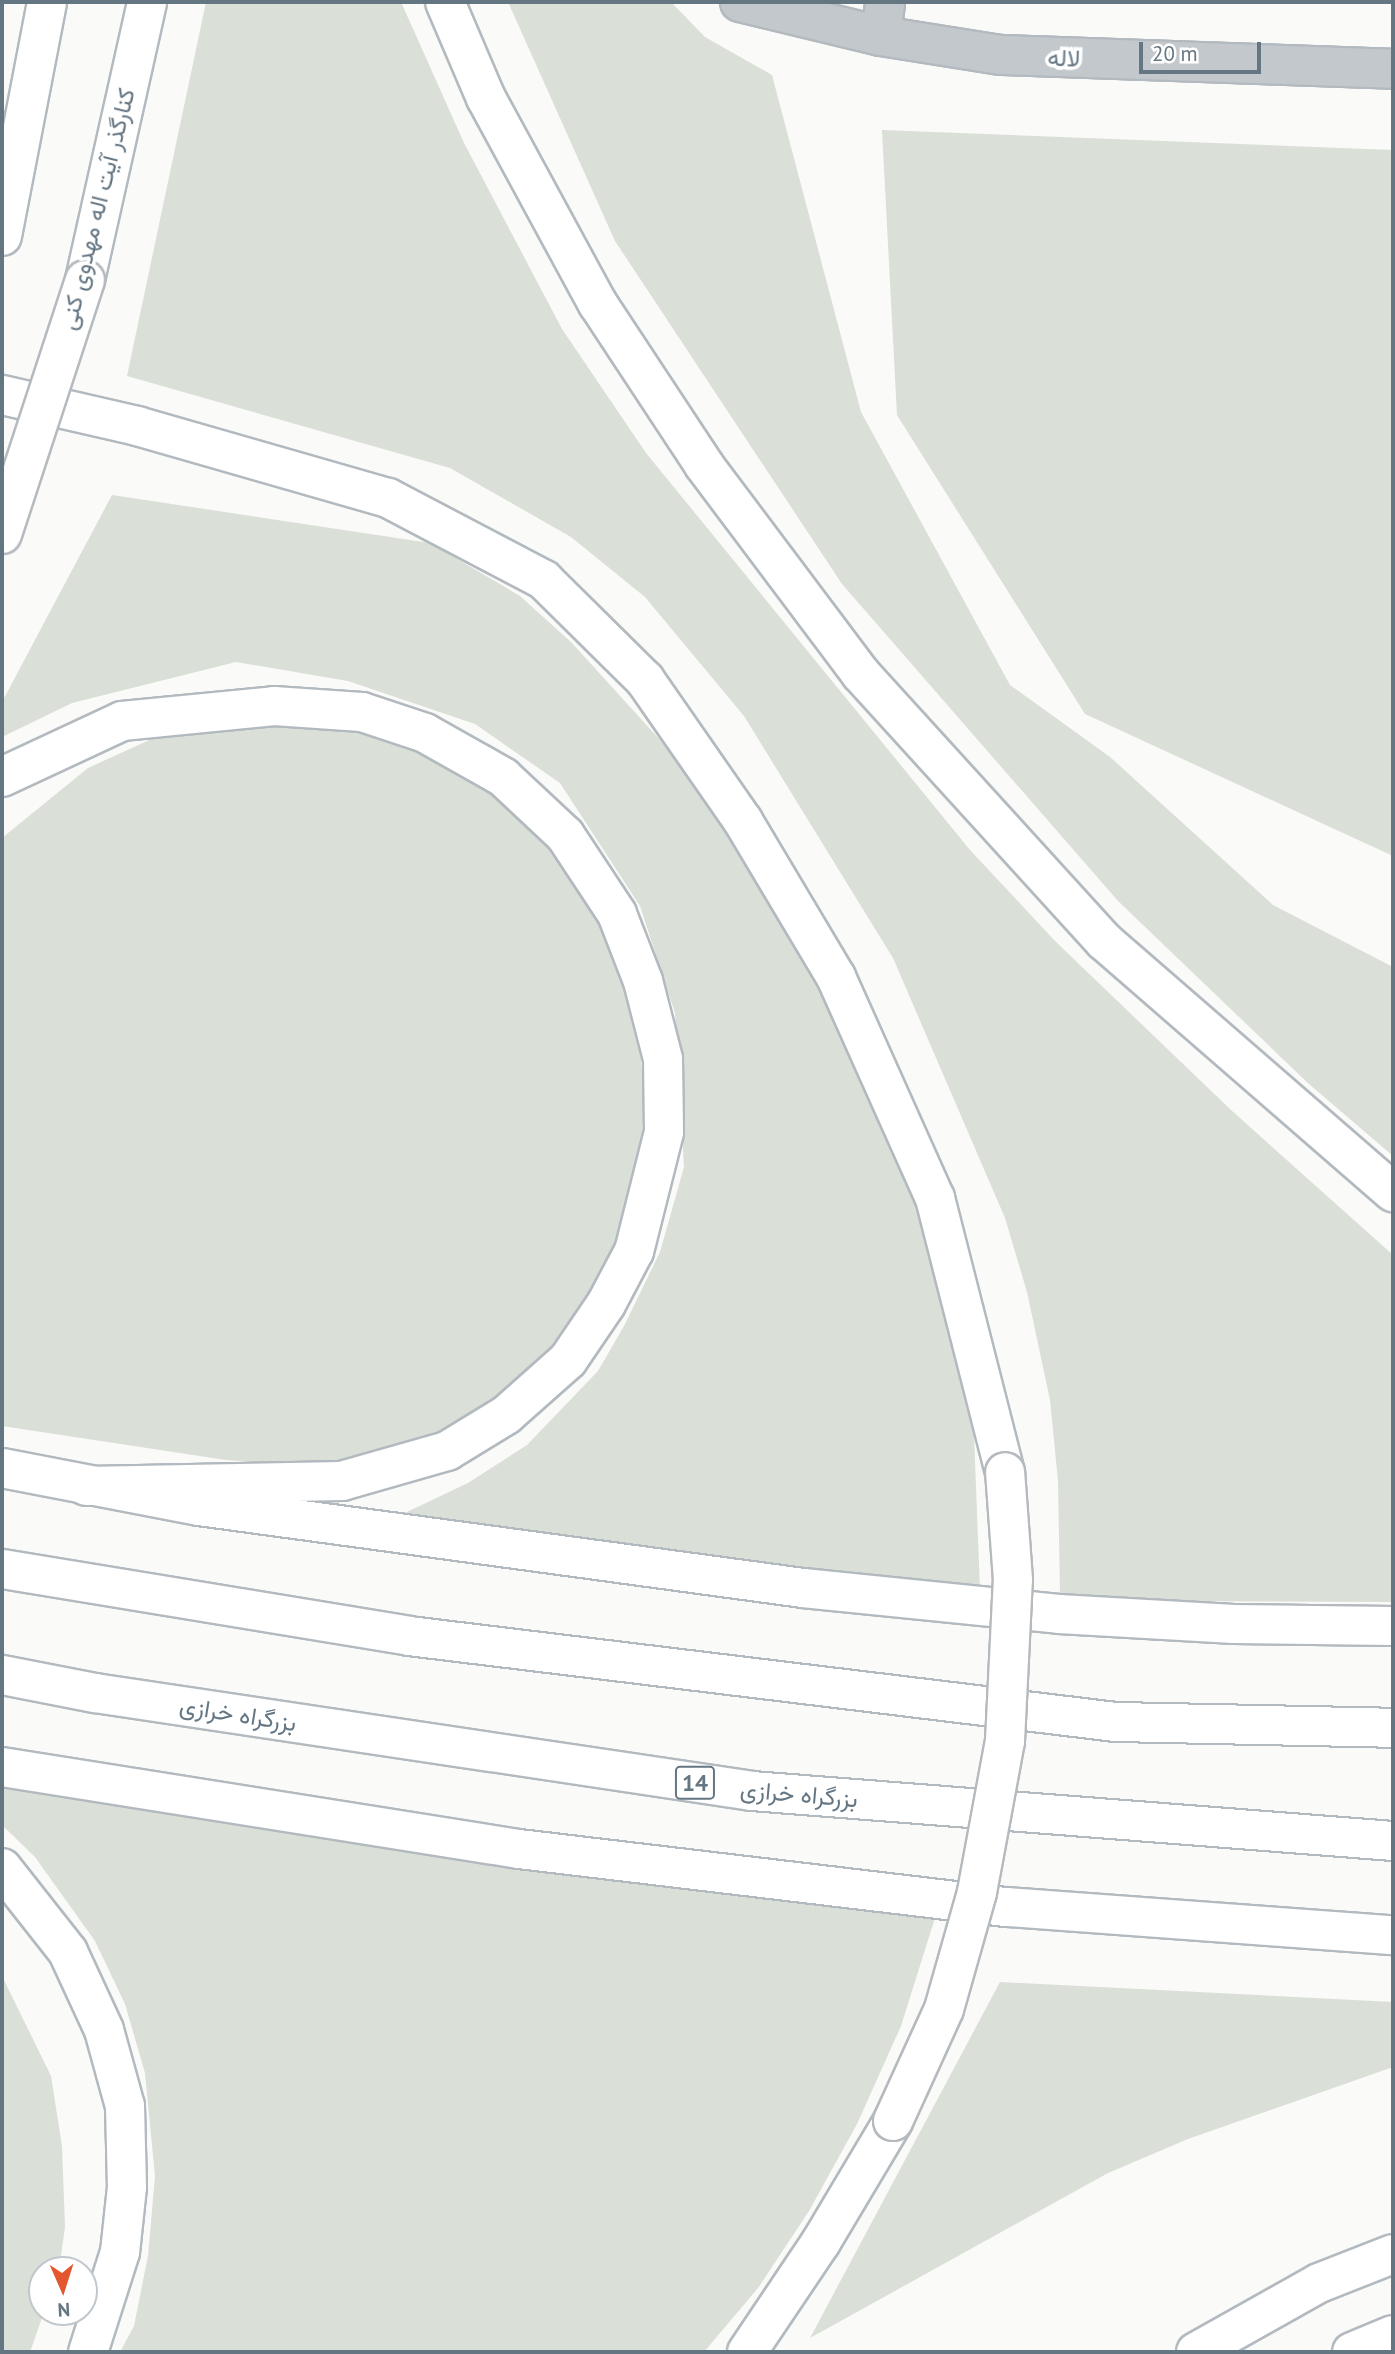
<!DOCTYPE html>
<meta charset="utf-8">
<style>
body{margin:0}
#map{position:relative;width:1395px;height:2354px;overflow:hidden;background:#fafaf8;font-family:"PT Sans",Vazirmatn,sans-serif}
div>[style]{position:absolute}
[style*='--x']{left:calc(var(--x)*1px);top:calc(var(--y)*1px);width:calc(var(--w)*1px);rotate:calc(var(--a)*1deg)}
.green>*{inset:0;background:#dadfd7}
.roads{filter:drop-shadow(2px 0 #b3babf) drop-shadow(-2px 0 #b3babf) drop-shadow(0 2px #b3babf) drop-shadow(0 -2px #b3babf)}
.tertiary>*{height:38px;margin:-19px;padding:0 19px;transform-origin:19px;border-radius:19px;background:#c3c8cc}
.secondary>*{height:38px;margin:-19px;padding:0 19px;transform-origin:19px;border-radius:19px;background:#fff}
.primary>*{height:38px;margin:-19px;padding:0 19px;transform-origin:19px;border-radius:19px;background:#fff}
.trunk>*{height:38px;margin:-19px;padding:0 19px;transform-origin:19px;border-radius:19px;background:#fff}
.bridges{filter:drop-shadow(2px 0 #b5babe) drop-shadow(-2px 0 #b5babe) drop-shadow(0 2px #b5babe) drop-shadow(0 -2px #b5babe)}
.primary-bridge>*{height:38px;margin:-19px;padding:0 19px;transform-origin:19px;border-radius:19px;background:#fff}
.trunk-bridge>*{height:38px;margin:-19px;padding:0 19px;transform-origin:19px;border-radius:19px;background:#fff}
span{translate:-50% -50%;white-space:nowrap;text-align:center;line-height:1.15;-webkit-text-stroke:7px #fff;paint-order:stroke}
.shield-label span{padding:2px 5px;background:#fff;border:2px solid;border-radius:5px;-webkit-text-stroke-width:0}
.shield-label{font-size:23px;color:#657683;font-weight:700}
.street-label{font-size:24px;color:#657683}
.frame{position:absolute;inset:0;border:4px solid #657683;pointer-events:none}
.north{position:absolute;left:28px;top:2256px;width:70px;height:70px;box-sizing:border-box;background:#fff;border:2px solid #c1c8cd;border-radius:50%;rotate:177deg;font-size:19px;font-weight:700;line-height:28px;text-align:center;color:#657683}
.north::after{content:'';display:block;margin:auto;width:24px;height:32px;background:#e4572e;clip-path:polygon(50% 0,100% 100%,50% 72%,0 100%)}
.scale{position:absolute;left:1139px;top:42px;width:122px;height:32px;box-sizing:border-box;border:4px solid #657683;border-top:0;padding-left:9px;font-size:21px;line-height:24px;white-space:nowrap;color:#657683;-webkit-text-stroke:5px #fff;paint-order:stroke}
</style>
<div id="map">
<div class="green">
<div style="clip-path:polygon(206px 2px,401px 2px,464px 143px,562px 329px,646px 453px,970px 850px,1056px 942px,1231px 1110px,1393px 1255px,1393px 1602px,1146px 1601px,1060px 1593px,1058px 1481px,1050px 1400px,1027px 1292px,1005px 1218px,893px 958px,744px 716px,645px 597px,571px 537px,450px 468px,127px 376px)"></div>
<div style="clip-path:polygon(508px 2px,671px 2px,705px 37px,772px 75px,861px 412px,1010px 685px,1110px 757px,1273px 905px,1393px 967px,1393px 1156px,1309px 1084px,1118px 901px,842px 584px,615px 241px)"></div>
<div style="clip-path:polygon(882px 130px,1393px 150px,1393px 856px,1085px 714px,897px 415px)"></div>
<div style="clip-path:polygon(112px 495px,430px 543px,520px 596px,572px 643px,680px 762px,741px 851px,874px 1090px,938px 1262px,973px 1408px,980px 1591px,388px 1521px,468px 1483px,527px 1445px,598px 1371px,624px 1326px,660px 1252px,684px 1167px,675px 1013px,640px 906px,560px 783px,475px 724px,348px 681px,236px 662px,72px 703px,2px 737px,2px 702px)"></div>
<div style="clip-path:polygon(251px 719px,335px 726px,414px 746px,489px 785px,574px 872px,606px 927px,636px 1015px,646px 1106px,635px 1180px,616px 1243px,574px 1325px,513px 1392px,445px 1436px,322px 1467px,226px 1460px,2px 1426px,2px 838px,88px 768px,158px 736px)"></div>
<div style="clip-path:polygon(2px 1784px,432px 1856px,935px 1918px,901px 2026px,857px 2124px,809px 2211px,758px 2288px,704px 2352px,120px 2352px,134px 2326px,148px 2256px,155px 2176px,145px 2073px,125px 2004px,95px 1941px,35px 1857px,2px 1825px)"></div>
<div style="clip-path:polygon(2px 1976px,51px 2076px,62px 2146px,65px 2227px,59px 2270px,42px 2270px,44px 2312px,30px 2352px,2px 2352px)"></div>
<div style="clip-path:polygon(1000px 1982px,1393px 2002px,1393px 2067px,1188px 2139px,1108px 2173px,810px 2338px)"></div>
</div>
<div class="roads">
<div class="tertiary">
<div style="--x:740;--y:2;--w:145;--a:13.6"></div>
<div style="--x:881;--y:36;--w:121;--a:9"></div>
<div style="--x:1001;--y:55;--w:392;--a:2"></div>
<div style="--x:881;--y:36;--w:34;--a:-83"></div>
</div>
<div class="secondary">
<div style="--x:1196;--y:2352;--w:141;--a:-29.3"></div>
<div style="--x:1319;--y:2283;--w:79;--a:-21.4"></div>
<div style="--x:1352;--y:2352;--w:44;--a:-22.5"></div>
</div>
<div class="primary">
<div style="--x:85;--y:280;--w:285;--a:-77.4"></div>
</div>
<div class="trunk">
<div style="--x:445;--y:2;--w:104;--a:66.9"></div>
<div style="--x:486;--y:98;--w:234;--a:61.5"></div>
<div style="--x:598;--y:304;--w:193;--a:56.6"></div>
<div style="--x:704;--y:465;--w:261;--a:53.1"></div>
<div style="--x:861;--y:674;--w:361;--a:47.7"></div>
<div style="--x:1104;--y:941;--w:383;--a:41"></div>
<div style="--x:2;--y:236;--w:238;--a:-79.1"></div>
<div style="--x:2;--y:395;--w:139;--a:12.9"></div>
<div style="--x:137;--y:426;--w:261;--a:16"></div>
<div style="--x:388;--y:498;--w:176;--a:27.7"></div>
<div style="--x:544;--y:580;--w:142;--a:44.7"></div>
<div style="--x:645;--y:680;--w:172;--a:55.2"></div>
<div style="--x:743;--y:821;--w:182;--a:59.2"></div>
<div style="--x:836;--y:977;--w:242;--a:65.9"></div>
<div style="--x:935;--y:1198;--w:283;--a:75.7"></div>
<div style="--x:2;--y:777;--w:132;--a:-25"></div>
<div style="--x:122;--y:721;--w:153;--a:-5.6"></div>
<div style="--x:274;--y:706;--w:88;--a:3.9"></div>
<div style="--x:362;--y:712;--w:66;--a:18.4"></div>
<div style="--x:425;--y:733;--w:90;--a:29.4"></div>
<div style="--x:503;--y:777;--w:85;--a:43.1"></div>
<div style="--x:565;--y:835;--w:95;--a:56.6"></div>
<div style="--x:617;--y:914;--w:72;--a:68.8"></div>
<div style="--x:643;--y:981;--w:81;--a:75.6"></div>
<div style="--x:663;--y:1059;--w:73;--a:89.2"></div>
<div style="--x:664;--y:1132;--w:123;--a:104.1"></div>
<div style="--x:634;--y:1251;--w:60;--a:117.8"></div>
<div style="--x:606;--y:1304;--w:68;--a:124.2"></div>
<div style="--x:568;--y:1360;--w:83;--a:138.4"></div>
<div style="--x:506;--y:1415;--w:69;--a:148.6"></div>
<div style="--x:447;--y:1451;--w:109;--a:164.1"></div>
<div style="--x:342;--y:1481;--w:256;--a:178.9"></div>
<div style="--x:2;--y:1468;--w:201;--a:10.9"></div>
<div style="--x:199;--y:1506;--w:610;--a:7.73"></div>
<div style="--x:803;--y:1588;--w:257;--a:5.8"></div>
<div style="--x:1059;--y:1614;--w:175;--a:3.3"></div>
<div style="--x:1234;--y:1624;--w:159;--a:0.7"></div>
<div style="--x:2;--y:1569;--w:412;--a:9.3"></div>
<div style="--x:409;--y:1636;--w:712;--a:6.94"></div>
<div style="--x:1116;--y:1722;--w:277;--a:1.2"></div>
<div style="--x:2;--y:1675;--w:95;--a:11"></div>
<div style="--x:95;--y:1693;--w:664;--a:8.48"></div>
<div style="--x:752;--y:1791;--w:643;--a:4.46"></div>
<div style="--x:2;--y:1767;--w:523;--a:9.01"></div>
<div style="--x:519;--y:1849;--w:492;--a:6.8"></div>
<div style="--x:1008;--y:1907;--w:386;--a:4.2"></div>
<div style="--x:2;--y:1868;--w:107;--a:51.8"></div>
<div style="--x:68;--y:1952;--w:86;--a:65.2"></div>
<div style="--x:104;--y:2030;--w:79;--a:74.6"></div>
<div style="--x:125;--y:2106;--w:81;--a:88.6"></div>
<div style="--x:127;--y:2187;--w:65;--a:96.1"></div>
<div style="--x:120;--y:2252;--w:105;--a:107.7"></div>
<div style="--x:747;--y:2352;--w:133;--a:-56.1"></div>
<div style="--x:821;--y:2242;--w:141;--a:-59.2"></div>
</div>
</div>
<div class="bridges">
<div class="primary-bridge">
<div style="--x:2;--y:534;--w:267;--a:-71.9"></div>
</div>
<div class="trunk-bridge">
<div style="--x:893;--y:2121;--w:123;--a:-65.5"></div>
<div style="--x:944;--y:2009;--w:122;--a:-74.2"></div>
<div style="--x:977;--y:1892;--w:154;--a:-79.5"></div>
<div style="--x:1005;--y:1741;--w:161;--a:-87.2"></div>
<div style="--x:1013;--y:1580;--w:108;--a:-94.2"></div>
</div>
</div>
<div class="shield-label">
<span style="left:695px;top:1783px">14</span>
</div>
<div class="street-label">
<span style="left:1064px;top:58px;rotate:2deg">لاله</span>
<span style="left:97px;top:209px;rotate:-76deg">کنارگذر آیت اله مهدوی کنی</span>
<span style="left:238px;top:1714px;rotate:9deg">بزرگراه خرازی</span>
<span style="left:799px;top:1794px;rotate:5deg">بزرگراه خرازی</span>
</div>
<div class="frame"></div>
<div class="north">N</div>
<div class="scale">20 m</div>
</div>
